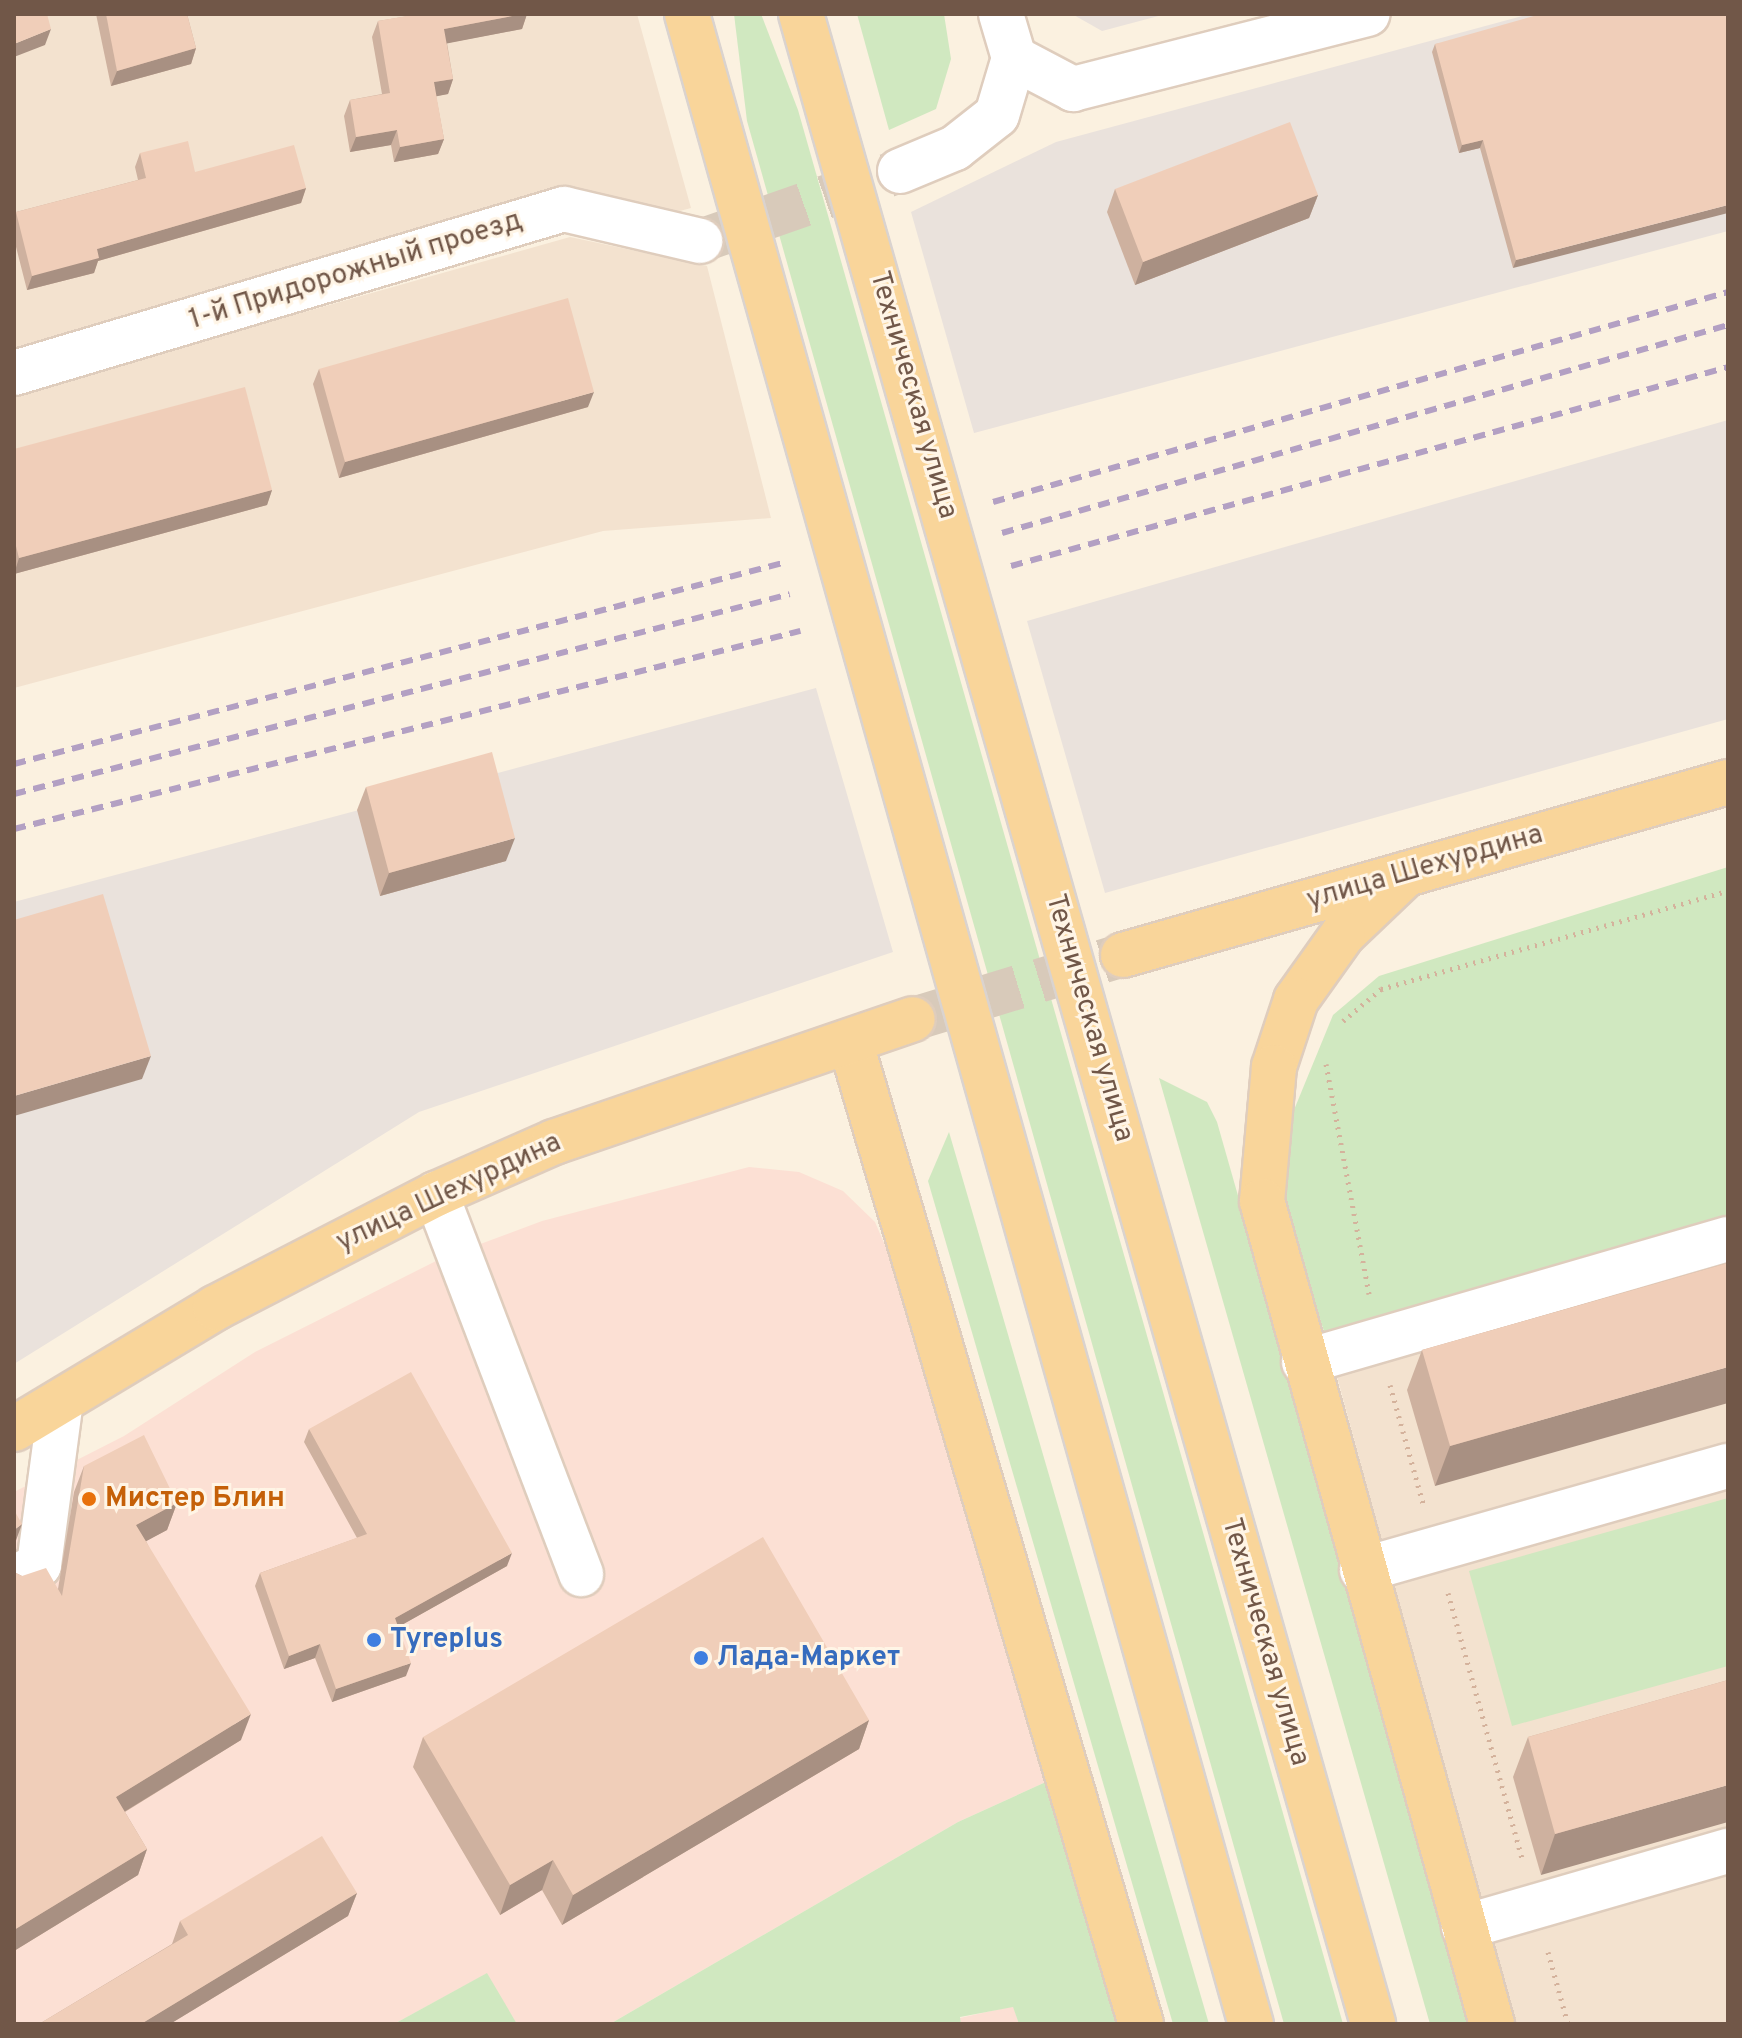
<!DOCTYPE html>
<meta charset="utf-8">
<style>
body{margin:0}
#map{position:relative;width:1742px;height:2038px;overflow:hidden;background:#fbf1e0;font-family:Overpass,sans-serif}
div>[style]{position:absolute}
[style*='--x']{left:calc(var(--x)*1px);top:calc(var(--y)*1px);width:calc(var(--w)*1px);rotate:calc(var(--a)*1deg)}
.residential>*{inset:0;background:#f3e2cf}
.commercial>*{inset:0;background:#fce0d4}
.industrial>*{inset:0;background:#eae2dc}
.green>*{inset:0;background:#d0e8c0}
.minor-tunnel>*{height:44px;margin-top:-22px;transform-origin:0;background:repeating-linear-gradient(90deg,#d8caba 0 44px,transparent 0 66px)}
.major-tunnel>*{height:44px;margin-top:-22px;transform-origin:0;background:repeating-linear-gradient(90deg,#d8caba 0 44px,transparent 0 66px)}
.path>*{height:5px;margin-top:-2.5px;transform-origin:0;background:repeating-linear-gradient(90deg,#d4b29c 0 2px,transparent 0 8px)}
.roads{filter:drop-shadow(2px 0 #dfcdbd) drop-shadow(-2px 0 #dfcdbd) drop-shadow(0 2px #dfcdbd) drop-shadow(0 -2px #dfcdbd)}
.minor>*{height:44px;margin:-22px;padding:0 22px;transform-origin:22px;border-radius:22px;background:#fff}
.major>*{height:44px;margin:-22px;padding:0 22px;transform-origin:22px;border-radius:22px;background:#f9d59a}
.rail>*{height:6px;margin-top:-3px;transform-origin:0;background:repeating-linear-gradient(90deg,#b3a0c3 0 12px,transparent 0 20px)}
.bridges{filter:drop-shadow(2px 0 #dad3cf) drop-shadow(-2px 0 #dad3cf) drop-shadow(0 2px #dad3cf) drop-shadow(0 -2px #dad3cf)}
.major-bridge>*{height:44px;margin:-22px;padding:0 22px;transform-origin:22px;border-radius:22px;background:#f9d59a}
.wall>*{inset:0;background:#ceb19f}
.shaded-wall>*{inset:0;background:#a89082}
.building>*{inset:0;background:#f0ceb9}
.dots>*{width:22px;height:22px;translate:-50% -50%;box-sizing:border-box;border:4px solid #fff5e6;border-radius:50%}
span{translate:-50% -50%;white-space:nowrap;text-align:center;line-height:1.15;-webkit-text-stroke:6px #fff5e6;paint-order:stroke}
.street-label{font-size:28px;color:#715748}
.food-label{font-size:28px;color:#c56008;font-weight:700}
.left{translate:0 -50%;text-align:left}
.shop-label{font-size:28px;color:#366cbe;font-weight:700}
.frame{position:absolute;inset:0;border:16px solid #715748;pointer-events:none}
</style>
<div id="map">
<div class="residential">
<div style="clip-path:polygon(14px 14px,637px 14px,691px 208px,665px 215px,570px 189px,14px 359px)"></div>
<div style="clip-path:polygon(570px 237px,707px 266px,771px 518px,603px 531px,14px 688px,14px 394px)"></div>
<div style="clip-path:polygon(1728px 1219px,1728px 2024px,1513px 2024px,1327px 1340px)"></div>
</div>
<div class="commercial">
<div style="clip-path:polygon(749px 1167px,799px 1172px,843px 1191px,875px 1222px,899px 1278px,1048px 1781px,958px 1822px,610px 2024px,517px 2024px,486px 1974px,394px 2024px,14px 2024px,14px 1492px,124px 1436px,255px 1352px,440px 1259px,542px 1221px)"></div>
<div style="clip-path:polygon(1013px 2006px,1019px 2024px,961px 2024px,960px 2018px)"></div>
</div>
<div class="industrial">
<div style="clip-path:polygon(1072px 14px,1166px 14px,1102px 31px)"></div>
<div style="clip-path:polygon(1530px 14px,1728px 14px,1728px 231px,974px 433px,911px 212px,1056px 142px)"></div>
<div style="clip-path:polygon(1728px 420px,1728px 719px,1105px 893px,1027px 621px)"></div>
<div style="clip-path:polygon(816px 688px,893px 952px,419px 1112px,14px 1364px,14px 902px)"></div>
</div>
<div class="green">
<div style="clip-path:polygon(734px 14px,761px 14px,798px 110px,1343px 2024px,1284px 2024px,747px 121px)"></div>
<div style="clip-path:polygon(857px 14px,944px 14px,951px 59px,936px 109px,889px 130px)"></div>
<div style="clip-path:polygon(1728px 867px,1728px 1219px,1327px 1340px,1281px 1205px,1280px 1144px,1333px 1015px,1379px 976px)"></div>
<div style="clip-path:polygon(1159px 1078px,1207px 1102px,1217px 1122px,1474px 2024px,1430px 2024px)"></div>
<div style="clip-path:polygon(949px 1132px,1209px 2024px,1173px 2024px,928px 1181px)"></div>
<div style="clip-path:polygon(1728px 1498px,1728px 1666px,1512px 1726px,1469px 1571px)"></div>
<div style="clip-path:polygon(1048px 1781px,1118px 2024px,1019px 2024px,1013px 2007px,960px 2017px,961px 2024px,610px 2024px,958px 1822px)"></div>
<div style="clip-path:polygon(487px 1973px,517px 2024px,394px 2024px)"></div>
</div>
<div class="minor-tunnel">
<div style="--x:700;--y:241;--w:212;--a:-19.3"></div>
</div>
<div class="major-tunnel">
<div style="--x:913;--y:1019;--w:220;--a:-16.9"></div>
</div>
<div class="path">
<div style="--x:1343;--y:1021;--w:50;--a:-40.1"></div>
<div style="--x:1381;--y:989;--w:361;--a:-15.8"></div>
<div style="--x:1326;--y:1064;--w:234;--a:79.4"></div>
<div style="--x:1390;--y:1385;--w:123;--a:74.4"></div>
<div style="--x:1448;--y:1593;--w:278;--a:74.4"></div>
<div style="--x:1548;--y:1952;--w:75;--a:74.5"></div>
</div>
<div class="roads">
<div class="minor">
<div style="--x:1001;--y:14;--w:46;--a:73.5"></div>
<div style="--x:1014;--y:58;--w:67;--a:27.7"></div>
<div style="--x:1073;--y:89;--w:304;--a:-14.3"></div>
<div style="--x:900;--y:171;--w:60;--a:-22.7"></div>
<div style="--x:955;--y:148;--w:53;--a:-38.2"></div>
<div style="--x:997;--y:115;--w:59;--a:-73.4"></div>
<div style="--x:14;--y:373;--w:574;--a:-16.6"></div>
<div style="--x:564;--y:209;--w:140;--a:13.2"></div>
<div style="--x:436;--y:1194;--w:407;--a:69.1"></div>
<div style="--x:1304;--y:1362;--w:441;--a:-16.2"></div>
<div style="--x:1362;--y:1570;--w:380;--a:-15.9"></div>
<div style="--x:14;--y:1578;--w:28;--a:-27"></div>
<div style="--x:39;--y:1565;--w:165;--a:-82.4"></div>
<div style="--x:1464;--y:1927;--w:275;--a:-16.1"></div>
</div>
<div class="major">
<div style="--x:1406;--y:874;--w:87;--a:136.4"></div>
<div style="--x:1343;--y:934;--w:81;--a:125.5"></div>
<div style="--x:1296;--y:1000;--w:71;--a:108.2"></div>
<div style="--x:1274;--y:1067;--w:135;--a:95.1"></div>
<div style="--x:1262;--y:1201;--w:855;--a:74.39"></div>
<div style="--x:1123;--y:955;--w:629;--a:-15.96"></div>
<div style="--x:850;--y:1041;--w:1025;--a:73.51"></div>
<div style="--x:14;--y:1429;--w:235;--a:-31"></div>
<div style="--x:215;--y:1308;--w:249;--a:-27.3"></div>
<div style="--x:436;--y:1194;--w:129;--a:-23.8"></div>
<div style="--x:554;--y:1142;--w:379;--a:-18.9"></div>
</div>
</div>
<div class="rail">
<div style="--x:993;--y:502;--w:764;--a:-15.95"></div>
<div style="--x:1002;--y:533;--w:755;--a:-15.99"></div>
<div style="--x:1011;--y:566;--w:744;--a:-15.51"></div>
<div style="--x:14;--y:764;--w:795;--a:-14.65"></div>
<div style="--x:14;--y:794;--w:801;--a:-14.45"></div>
<div style="--x:14;--y:829;--w:811;--a:-14.14"></div>
</div>
<div class="bridges">
<div class="major-bridge">
<div style="--x:687;--y:14;--w:2088;--a:74.33"></div>
<div style="--x:801;--y:14;--w:2090;--a:74.11"></div>
</div>
</div>
<div class="wall">
<div style="clip-path:polygon(96px 14px,187px 14px,196px 48px,191px 64px,111px 86px)"></div>
<div style="clip-path:polygon(408px 14px,527px 14px,522px 29px,447px 43px,453px 79px,448px 94px,436px 96px,444px 139px,438px 154px,394px 162px,391px 145px,350px 152px,344px 116px,350px 100px,382px 94px,372px 37px,378px 21px,409px 16px)"></div>
<div style="clip-path:polygon(1728px 14px,1513px 268px,1480px 148px,1459px 153px,1432px 52px,1435px 44px)"></div>
<div style="clip-path:polygon(140px 153px,195px 172px,306px 188px,301px 203px,98px 261px,94px 273px,27px 290px,14px 239px,14px 219px,16px 212px,138px 180px,135px 167px)"></div>
<div style="clip-path:polygon(1115px 189px,1318px 195px,1309px 218px,1135px 285px,1107px 212px)"></div>
<div style="clip-path:polygon(319px 369px,588px 407px,339px 478px,313px 384px)"></div>
<div style="clip-path:polygon(14px 449px,272px 490px,267px 505px,14px 574px)"></div>
<div style="clip-path:polygon(366px 787px,506px 861px,380px 896px,357px 810px)"></div>
<div style="clip-path:polygon(1728px 1263px,1435px 1486px,1407px 1390px,1422px 1350px)"></div>
<div style="clip-path:polygon(309px 1429px,507px 1566px,398px 1627px,406px 1676px,332px 1702px,315px 1658px,284px 1669px,255px 1586px,260px 1573px,357px 1538px,304px 1442px)"></div>
<div style="clip-path:polygon(84px 1466px,177px 1503px,167px 1530px,146px 1541px,241px 1740px,125px 1812px,147px 1849px,138px 1875px,14px 1951px,14px 1572px,22px 1576px,58px 1589px,74px 1492px)"></div>
<div style="clip-path:polygon(1728px 1680px,1541px 1875px,1513px 1777px,1528px 1737px)"></div>
<div style="clip-path:polygon(869px 1720px,859px 1749px,562px 1925px,542px 1890px,500px 1915px,413px 1767px,423px 1737px)"></div>
<div style="clip-path:polygon(357px 1893px,348px 1916px,170px 2024px,39px 2024px,172px 1944px,180px 1921px)"></div>
</div>
<div class="shaded-wall">
<div style="clip-path:polygon(523px 14px,527px 14px,522px 29px,439px 45px,444px 29px)"></div>
<div style="clip-path:polygon(51px 29px,45px 45px,14px 57px,14px 44px)"></div>
<div style="clip-path:polygon(196px 48px,191px 64px,111px 86px,117px 71px)"></div>
<div style="clip-path:polygon(453px 79px,448px 94px,428px 98px,434px 82px)"></div>
<div style="clip-path:polygon(397px 130px,391px 145px,350px 152px,356px 137px)"></div>
<div style="clip-path:polygon(444px 139px,438px 154px,394px 162px,400px 147px)"></div>
<div style="clip-path:polygon(1483px 140px,1480px 148px,1459px 153px,1462px 145px)"></div>
<div style="clip-path:polygon(306px 188px,301px 203px,98px 261px,94px 273px,27px 290px,32px 276px,97px 249px)"></div>
<div style="clip-path:polygon(1318px 195px,1309px 218px,1135px 285px,1143px 262px)"></div>
<div style="clip-path:polygon(1728px 205px,1728px 213px,1513px 268px,1516px 260px)"></div>
<div style="clip-path:polygon(594px 392px,588px 407px,339px 478px,345px 462px)"></div>
<div style="clip-path:polygon(272px 490px,267px 505px,14px 574px,19px 558px)"></div>
<div style="clip-path:polygon(515px 838px,506px 861px,380px 896px,389px 873px)"></div>
<div style="clip-path:polygon(151px 1056px,142px 1079px,14px 1116px,14px 1096px)"></div>
<div style="clip-path:polygon(1728px 1367px,1728px 1403px,1435px 1486px,1450px 1446px)"></div>
<div style="clip-path:polygon(177px 1503px,167px 1530px,126px 1552px,136px 1525px)"></div>
<div style="clip-path:polygon(22px 1524px,14px 1546px,14px 1530px)"></div>
<div style="clip-path:polygon(512px 1553px,507px 1566px,391px 1631px,395px 1618px)"></div>
<div style="clip-path:polygon(320px 1644px,315px 1658px,284px 1669px,289px 1656px)"></div>
<div style="clip-path:polygon(411px 1663px,406px 1676px,332px 1702px,336px 1689px)"></div>
<div style="clip-path:polygon(251px 1714px,241px 1740px,106px 1823px,116px 1797px)"></div>
<div style="clip-path:polygon(869px 1720px,859px 1749px,562px 1925px,573px 1895px)"></div>
<div style="clip-path:polygon(1728px 1785px,1728px 1822px,1541px 1875px,1555px 1834px)"></div>
<div style="clip-path:polygon(147px 1849px,138px 1875px,14px 1951px,14px 1930px)"></div>
<div style="clip-path:polygon(553px 1860px,542px 1890px,500px 1915px,510px 1885px)"></div>
<div style="clip-path:polygon(357px 1893px,348px 1916px,170px 2024px,141px 2024px)"></div>
</div>
<div class="building">
<div style="clip-path:polygon(14px 14px,47px 14px,51px 29px,14px 44px)"></div>
<div style="clip-path:polygon(106px 14px,187px 14px,196px 48px,117px 71px)"></div>
<div style="clip-path:polygon(418px 14px,523px 14px,444px 29px,453px 79px,434px 82px,444px 139px,400px 147px,397px 130px,356px 137px,350px 100px,390px 93px,378px 21px)"></div>
<div style="clip-path:polygon(1541px 14px,1728px 14px,1728px 205px,1516px 260px,1483px 140px,1462px 145px,1435px 44px)"></div>
<div style="clip-path:polygon(1290px 122px,1318px 195px,1143px 262px,1115px 189px)"></div>
<div style="clip-path:polygon(188px 141px,195px 172px,294px 145px,306px 188px,97px 249px,99px 258px,32px 276px,16px 212px,146px 178px,140px 153px)"></div>
<div style="clip-path:polygon(568px 298px,594px 392px,345px 462px,319px 369px)"></div>
<div style="clip-path:polygon(245px 387px,272px 490px,19px 558px,14px 538px,14px 449px)"></div>
<div style="clip-path:polygon(492px 752px,515px 838px,389px 873px,366px 787px)"></div>
<div style="clip-path:polygon(103px 894px,151px 1056px,14px 1096px,14px 920px)"></div>
<div style="clip-path:polygon(1728px 1263px,1728px 1367px,1450px 1446px,1422px 1350px)"></div>
<div style="clip-path:polygon(411px 1372px,512px 1553px,395px 1618px,411px 1663px,336px 1689px,320px 1644px,289px 1656px,260px 1573px,367px 1534px,309px 1429px)"></div>
<div style="clip-path:polygon(144px 1435px,177px 1503px,136px 1525px,251px 1714px,116px 1797px,147px 1849px,14px 1930px,14px 1572px,22px 1576px,46px 1568px,62px 1596px,84px 1466px)"></div>
<div style="clip-path:polygon(14px 1510px,22px 1524px,14px 1530px)"></div>
<div style="clip-path:polygon(763px 1537px,869px 1720px,573px 1895px,553px 1860px,510px 1885px,423px 1737px)"></div>
<div style="clip-path:polygon(1728px 1680px,1728px 1785px,1555px 1834px,1528px 1737px)"></div>
<div style="clip-path:polygon(322px 1836px,357px 1893px,141px 2024px,39px 2024px,188px 1935px,180px 1921px)"></div>
</div>
<div class="dots">
<div style="left:89px;top:1499px;background:#e8710a"></div>
<div style="left:374px;top:1640px;background:#3f7fe0"></div>
<div style="left:701px;top:1658px;background:#3f7fe0"></div>
</div>
<div class="street-label">
<span style="left:356px;top:271px;rotate:-17deg">1-й Придорожный проезд</span>
<span style="left:913px;top:395px;rotate:74deg">Техническая улица</span>
<span style="left:1425px;top:868px;rotate:-16deg">улица Шехурдина</span>
<span style="left:1089px;top:1018px;rotate:74deg">Техническая улица</span>
<span style="left:449px;top:1193px;rotate:-25deg">улица Шехурдина</span>
<span style="left:1265px;top:1642px;rotate:74deg">Техническая улица</span>
</div>
<div class="food-label">
<span class="left" style="left:105px;top:1499px">Мистер Блин</span>
</div>
<div class="shop-label">
<span class="left" style="left:390px;top:1640px">Tyreplus</span>
<span class="left" style="left:717px;top:1658px">Лада-Маркет</span>
</div>
<div class="frame"></div>
</div>
